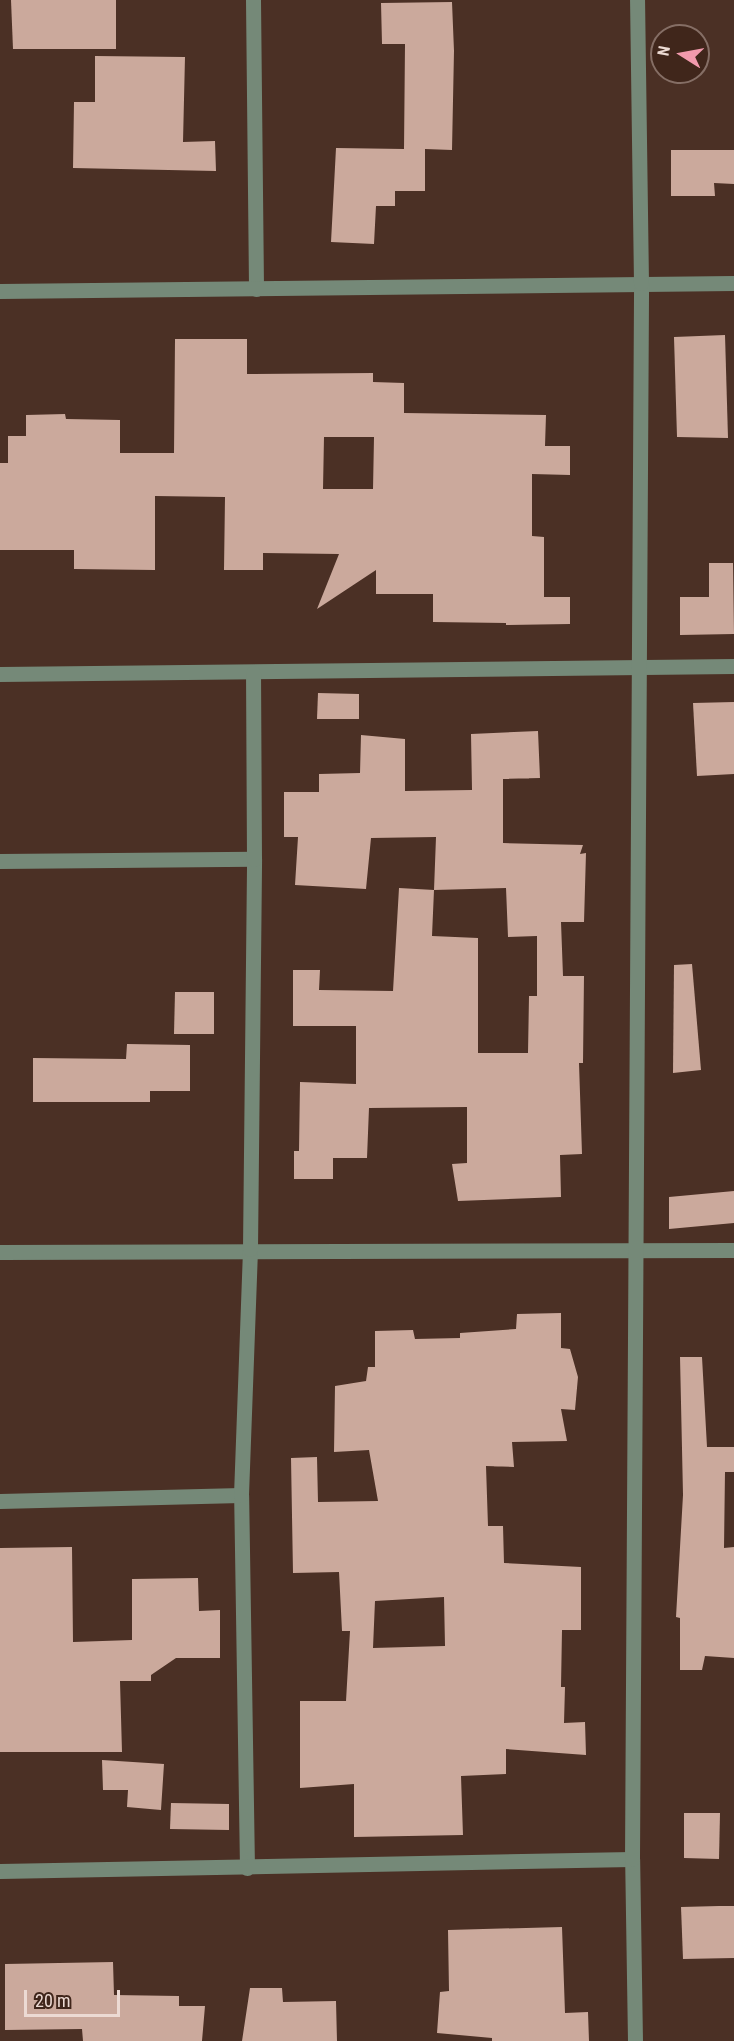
<!DOCTYPE html>
<style>
body{margin:0}
#map{position:relative;width:734px;height:2041px;overflow:hidden;background:#4b3025;font-family:"Roboto Condensed",sans-serif}
div>[style]{position:absolute}
[style*='--x']{left:calc(var(--x)*1px);top:calc(var(--y)*1px);width:calc(var(--w)*1px);rotate:calc(var(--a)*1deg)}
.building>*{inset:0;background:#cba99c}
.minor>*{height:15px;margin:-7.5px;padding:0 7.5px;transform-origin:7.5px;border-radius:7.5px;background:#758978}
span{translate:-50% -50%;white-space:nowrap;text-align:center;line-height:1.15;-webkit-text-stroke:6px #40261b;paint-order:stroke}
.north{position:absolute;left:650px;top:24px;width:60px;height:60px;box-sizing:border-box;background:#40261b;border:2px solid #856e65;border-radius:50%;rotate:281deg;font-size:16px;font-weight:700;line-height:24px;text-align:center;color:#ecdad3}
.north::after{content:'';display:block;margin:auto;width:21px;height:27px;background:#f29aad;clip-path:polygon(50% 0,100% 100%,50% 72%,0 100%)}
.scale{position:absolute;left:24px;top:1990px;width:96px;height:27px;box-sizing:border-box;border:3px solid #ecdad3;border-top:0;padding-left:8px;font-size:18px;line-height:21px;white-space:nowrap;color:#ecdad3;-webkit-text-stroke:4px #40261b;paint-order:stroke}
</style>
<div id="map">
<div class="building">
<div style="clip-path:polygon(11px 0,116px 0,116px 49px,13px 49px)"></div>
<div style="clip-path:polygon(452px 2px,454px 51px,452px 150px,425px 149px,425px 191px,395px 191px,395px 206px,376px 206px,374px 244px,331px 242px,336px 148px,404px 149px,405px 44px,382px 44px,381px 3px)"></div>
<div style="clip-path:polygon(95px 56px,185px 57px,183px 142px,215px 141px,216px 171px,73px 168px,74px 102px,95px 102px)"></div>
<div style="clip-path:polygon(671px 150px,734px 150px,734px 184px,714px 183px,715px 196px,671px 196px)"></div>
<div style="clip-path:polygon(725px 335px,728px 438px,677px 437px,674px 337px)"></div>
<div style="clip-path:polygon(evenodd,175px 339px,247px 339px,247px 374px,373px 373px,373px 382px,404px 383px,404px 413px,546px 415px,545px 446px,570px 446px,570px 475px,532px 474px,532px 536px,544px 537px,544px 597px,570px 597px,570px 624px,506px 625px,506px 623px,433px 622px,433px 594px,376px 594px,376px 570px,317px 609px,339px 554px,263px 553px,263px 570px,224px 570px,225px 497px,155px 496px,155px 570px,74px 569px,74px 550px,0 550px,0 463px,8px 463px,8px 436px,26px 436px,26px 415px,65px 414px,66px 419px,120px 420px,120px 453px,174px 453px,175px 339px,324px 437px,374px 437px,373px 489px,323px 489px,324px 437px)"></div>
<div style="clip-path:polygon(709px 563px,733px 563px,734px 634px,680px 635px,680px 597px,709px 597px)"></div>
<div style="clip-path:polygon(318px 693px,359px 694px,359px 719px,317px 719px)"></div>
<div style="clip-path:polygon(734px 702px,734px 774px,697px 776px,693px 703px)"></div>
<div style="clip-path:polygon(evenodd,538px 731px,540px 778px,503px 779px,503px 843px,583px 845px,580px 854px,586px 853px,584px 922px,561px 922px,563px 976px,584px 976px,583px 1063px,579px 1063px,582px 1154px,560px 1155px,561px 1197px,458px 1201px,452px 1164px,467px 1163px,467px 1107px,369px 1108px,367px 1158px,333px 1158px,333px 1179px,294px 1179px,294px 1151px,299px 1151px,300px 1082px,356px 1084px,356px 1026px,293px 1026px,293px 970px,320px 970px,319px 990px,393px 991px,399px 888px,434px 890px,436px 837px,371px 838px,366px 889px,295px 885px,298px 837px,284px 837px,284px 792px,319px 792px,319px 774px,360px 773px,361px 735px,405px 739px,405px 791px,472px 790px,471px 734px,538px 731px,506px 888px,508px 937px,537px 936px,537px 996px,529px 996px,528px 1053px,478px 1053px,478px 938px,432px 936px,434px 890px,506px 888px)"></div>
<div style="clip-path:polygon(692px 964px,701px 1070px,673px 1073px,674px 965px)"></div>
<div style="clip-path:polygon(175px 992px,214px 992px,214px 1034px,174px 1034px)"></div>
<div style="clip-path:polygon(127px 1044px,190px 1045px,190px 1091px,150px 1091px,150px 1102px,33px 1102px,33px 1058px,126px 1059px)"></div>
<div style="clip-path:polygon(734px 1191px,734px 1223px,669px 1229px,669px 1197px)"></div>
<div style="clip-path:polygon(evenodd,561px 1313px,561px 1348px,570px 1349px,578px 1377px,575px 1410px,561px 1409px,567px 1441px,512px 1442px,514px 1467px,486px 1466px,488px 1526px,503px 1526px,504px 1563px,581px 1567px,581px 1630px,562px 1630px,561px 1687px,565px 1687px,564px 1723px,585px 1722px,586px 1755px,506px 1749px,506px 1774px,461px 1776px,463px 1835px,354px 1837px,354px 1784px,300px 1788px,300px 1701px,346px 1701px,350px 1631px,342px 1631px,339px 1572px,293px 1573px,291px 1458px,317px 1457px,318px 1502px,378px 1501px,369px 1450px,334px 1452px,335px 1386px,366px 1381px,368px 1367px,375px 1367px,375px 1331px,413px 1330px,415px 1339px,460px 1338px,460px 1333px,516px 1329px,517px 1314px,561px 1313px,444px 1597px,445px 1646px,373px 1648px,375px 1601px,444px 1597px)"></div>
<div style="clip-path:polygon(680px 1357px,702px 1357px,707px 1447px,734px 1447px,734px 1472px,725px 1472px,724px 1548px,734px 1547px,734px 1658px,705px 1656px,702px 1670px,680px 1670px,680px 1618px,676px 1617px,683px 1495px)"></div>
<div style="clip-path:polygon(72px 1547px,73px 1642px,132px 1640px,132px 1579px,198px 1578px,199px 1611px,220px 1610px,220px 1658px,176px 1658px,151px 1675px,151px 1681px,120px 1681px,122px 1752px,0 1752px,0 1548px)"></div>
<div style="clip-path:polygon(102px 1760px,164px 1764px,161px 1810px,127px 1807px,128px 1790px,103px 1790px)"></div>
<div style="clip-path:polygon(171px 1803px,229px 1804px,229px 1830px,170px 1829px)"></div>
<div style="clip-path:polygon(684px 1813px,720px 1813px,719px 1859px,684px 1858px)"></div>
<div style="clip-path:polygon(719px 1906px,734px 1906px,734px 1958px,683px 1959px,681px 1907px)"></div>
<div style="clip-path:polygon(562px 1927px,565px 2013px,588px 2012px,589px 2041px,492px 2041px,492px 2038px,437px 2033px,440px 1992px,449px 1991px,448px 1930px)"></div>
<div style="clip-path:polygon(113px 1962px,114px 1995px,179px 1996px,179px 2006px,205px 2006px,202px 2041px,83px 2041px,82px 2029px,5px 2030px,5px 1964px)"></div>
<div style="clip-path:polygon(250px 1988px,282px 1988px,283px 2002px,336px 2001px,337px 2041px,242px 2041px)"></div>
</div>
<div class="minor">
<div style="--x:253;--y:0;--w:289;--a:89.4"></div>
<div style="--x:0;--y:291;--w:734;--a:-0.62"></div>
<div style="--x:0;--y:674;--w:734;--a:-0.62"></div>
<div style="--x:0;--y:861;--w:254;--a:-0.5"></div>
<div style="--x:0;--y:1252;--w:734;--a:-0.16"></div>
<div style="--x:0;--y:1501;--w:241;--a:-1.4"></div>
<div style="--x:247;--y:1868;--w:373;--a:-90.9"></div>
<div style="--x:241;--y:1495;--w:246;--a:-87.9"></div>
<div style="--x:250;--y:1249;--w:390;--a:-89.4"></div>
<div style="--x:254;--y:859;--w:186;--a:-90.3"></div>
<div style="--x:0;--y:1871;--w:632;--a:-1.09"></div>
<div style="--x:635;--y:2041;--w:182;--a:-90.9"></div>
<div style="--x:632;--y:1859;--w:1576;--a:-89.67"></div>
<div style="--x:641;--y:283;--w:283;--a:-90.8"></div>
</div>
<div class="north">N</div>
<div class="scale">20 m</div>
</div>
